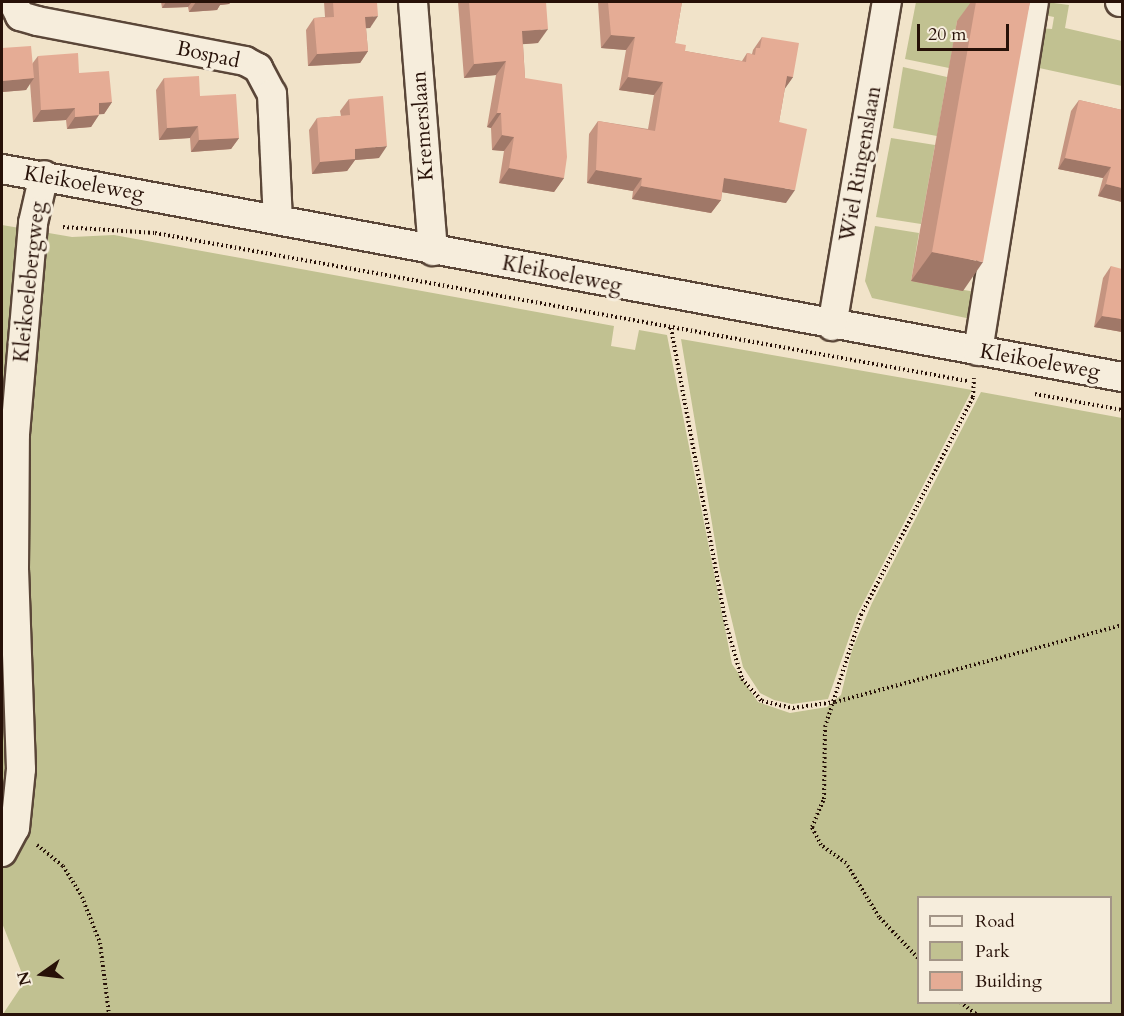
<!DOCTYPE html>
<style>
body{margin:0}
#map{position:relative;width:1124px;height:1016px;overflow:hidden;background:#f1e3c9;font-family:Cardo,serif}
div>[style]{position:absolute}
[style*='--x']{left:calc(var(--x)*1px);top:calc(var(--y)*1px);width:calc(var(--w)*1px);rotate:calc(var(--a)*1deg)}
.green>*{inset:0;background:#c1c191}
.path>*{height:4px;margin-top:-2px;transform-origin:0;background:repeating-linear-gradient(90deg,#271108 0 1.5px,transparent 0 4.5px)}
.roads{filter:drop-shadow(2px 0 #5a4638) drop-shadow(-2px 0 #5a4638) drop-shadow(0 2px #5a4638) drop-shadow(0 -2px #5a4638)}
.minor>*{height:28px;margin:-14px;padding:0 14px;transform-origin:14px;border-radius:14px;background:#f6eddc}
.wall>*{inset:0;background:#c59480}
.shaded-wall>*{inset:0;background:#a07868}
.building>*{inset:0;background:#e5ac95}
span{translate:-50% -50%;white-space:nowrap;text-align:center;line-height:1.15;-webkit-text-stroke:6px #f6eddc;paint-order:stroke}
.street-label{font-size:21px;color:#271108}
.frame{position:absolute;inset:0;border:3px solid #271108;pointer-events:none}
.legend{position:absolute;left:917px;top:896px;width:195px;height:108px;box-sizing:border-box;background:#f6eddc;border:2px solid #a39587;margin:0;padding:8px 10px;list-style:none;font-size:18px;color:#271108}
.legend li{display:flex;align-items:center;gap:12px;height:30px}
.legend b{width:30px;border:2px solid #a39587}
.north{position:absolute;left:12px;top:944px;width:60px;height:60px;-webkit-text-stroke:4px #f6eddc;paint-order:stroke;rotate:256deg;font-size:16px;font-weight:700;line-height:24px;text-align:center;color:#271108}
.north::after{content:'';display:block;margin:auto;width:21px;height:27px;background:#271108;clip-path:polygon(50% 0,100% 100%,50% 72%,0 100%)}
.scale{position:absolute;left:917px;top:24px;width:92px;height:27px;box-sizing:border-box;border:3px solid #271108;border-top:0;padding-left:8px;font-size:18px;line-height:21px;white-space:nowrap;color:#271108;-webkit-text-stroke:4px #f6eddc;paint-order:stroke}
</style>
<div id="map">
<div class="green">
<div style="clip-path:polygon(916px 2px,1017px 2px,957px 21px,949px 68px,905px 59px)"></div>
<div style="clip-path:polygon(1046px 2px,1069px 5px,1065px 28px,1122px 41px,1122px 86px,1030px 66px,1038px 28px,1052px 29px,1054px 17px,1039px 14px)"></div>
<div style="clip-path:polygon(903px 67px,947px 77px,937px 136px,893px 128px)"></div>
<div style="clip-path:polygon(891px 138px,935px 145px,921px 224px,876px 217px)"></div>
<div style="clip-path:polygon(evenodd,2px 225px,72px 237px,114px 235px,614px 326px,611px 346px,635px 350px,639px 330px,667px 335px,732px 664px,758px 702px,790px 713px,827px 707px,841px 695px,852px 650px,872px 603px,981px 392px,1122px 418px,1122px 1014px,3px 1014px,25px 981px,2px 923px,2px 225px,918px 898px,1110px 898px,1110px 1002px,918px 1002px,918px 898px)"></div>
<div style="clip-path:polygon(875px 226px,919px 233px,911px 281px,976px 292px,971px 319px,872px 298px,865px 281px)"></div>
<div style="clip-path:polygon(681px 339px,972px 390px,857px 615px,828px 699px,792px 704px,774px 700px,760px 693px,743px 667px,720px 571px)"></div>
</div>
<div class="path">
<div style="--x:63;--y:227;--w:92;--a:3.7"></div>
<div style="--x:155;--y:233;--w:826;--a:10.32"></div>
<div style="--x:671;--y:328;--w:301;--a:79.5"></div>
<div style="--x:726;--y:624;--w:57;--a:73.8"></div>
<div style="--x:742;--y:679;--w:30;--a:48"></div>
<div style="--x:762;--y:701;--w:32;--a:13"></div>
<div style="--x:793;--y:708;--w:42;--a:-8.1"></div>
<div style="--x:835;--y:702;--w:297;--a:-15"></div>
<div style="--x:1035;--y:394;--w:88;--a:10.4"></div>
<div style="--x:37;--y:845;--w:33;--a:39"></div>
<div style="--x:63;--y:866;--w:36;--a:58"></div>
<div style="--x:82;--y:897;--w:49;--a:68.6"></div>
<div style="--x:100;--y:943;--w:72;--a:82.8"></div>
<div style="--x:918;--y:958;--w:57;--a:-133.6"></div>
<div style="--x:879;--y:917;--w:63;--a:-121.4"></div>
<div style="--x:846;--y:863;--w:31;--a:-144"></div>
<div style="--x:821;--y:845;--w:20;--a:-117"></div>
<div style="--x:812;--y:827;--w:30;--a:-67"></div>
<div style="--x:824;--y:799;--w:72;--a:-89.2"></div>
<div style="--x:825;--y:727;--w:118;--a:-72.2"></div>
<div style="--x:861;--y:615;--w:245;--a:-62.8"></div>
<div style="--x:973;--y:397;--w:19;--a:-87"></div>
<div style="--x:960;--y:1002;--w:20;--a:37"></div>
</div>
<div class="roads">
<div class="minor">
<div style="--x:13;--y:2;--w:16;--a:63"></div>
<div style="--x:20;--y:16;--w:18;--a:16"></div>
<div style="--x:37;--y:21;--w:212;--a:10.9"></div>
<div style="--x:245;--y:61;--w:15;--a:28"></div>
<div style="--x:258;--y:68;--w:30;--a:62"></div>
<div style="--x:272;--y:94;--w:126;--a:87.3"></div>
<div style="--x:413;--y:2;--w:250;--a:85.4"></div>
<div style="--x:1120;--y:2;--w:2;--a:0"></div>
<div style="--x:2;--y:169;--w:1139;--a:10.52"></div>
<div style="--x:832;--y:326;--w:329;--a:-80.4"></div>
<div style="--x:978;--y:351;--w:353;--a:-80.9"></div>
<div style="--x:2;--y:852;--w:27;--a:-62"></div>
<div style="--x:15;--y:828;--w:59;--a:-84.2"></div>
<div style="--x:21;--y:769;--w:200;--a:-92"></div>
<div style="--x:14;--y:569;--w:135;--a:-89.6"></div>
<div style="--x:15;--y:434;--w:212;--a:-85.1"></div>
<div style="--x:33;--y:223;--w:49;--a:-77.1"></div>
</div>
</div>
<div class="wall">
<div style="clip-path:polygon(161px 2px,231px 2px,229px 4px,220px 5px,217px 10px,189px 12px,188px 7px,162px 8px)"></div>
<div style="clip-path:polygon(324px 2px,377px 2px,370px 28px,366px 28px,368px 51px,360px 63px,308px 66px,306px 30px,314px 18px,325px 17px)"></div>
<div style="clip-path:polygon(458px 2px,546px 2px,538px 43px,523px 44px,525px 78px,564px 178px,554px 192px,499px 183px,504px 151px,492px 150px,491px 128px,487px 127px,496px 75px,464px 78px)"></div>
<div style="clip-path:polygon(598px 2px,682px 2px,675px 43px,685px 51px,742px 61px,747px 53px,752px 54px,753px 50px,762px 37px,793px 77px,785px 88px,779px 122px,786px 203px,722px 192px,721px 200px,711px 213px,632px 199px,633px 191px,587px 183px,589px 134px,598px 121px,648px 129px,654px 95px,619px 90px,626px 50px,601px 48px)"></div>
<div style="clip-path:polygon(971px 2px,1030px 2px,963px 291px,911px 281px,957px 21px)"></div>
<div style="clip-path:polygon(2px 48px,32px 64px,38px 56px,79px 73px,112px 102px,104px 114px,99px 114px,91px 127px,67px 129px,66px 120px,33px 122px,30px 83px,26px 90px,2px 92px)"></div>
<div style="clip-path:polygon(164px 78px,200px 96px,239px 138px,231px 149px,191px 152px,190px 138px,159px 140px,156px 90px)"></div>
<div style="clip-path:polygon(349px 99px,379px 158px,355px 160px,347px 171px,312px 174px,309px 130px,317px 118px,341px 116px,340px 111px)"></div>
<div style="clip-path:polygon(1079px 100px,1122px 110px,1122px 202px,1098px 196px,1103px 178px,1058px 169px,1071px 111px)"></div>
<div style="clip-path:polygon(1111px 266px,1122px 332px,1094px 327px,1103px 278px)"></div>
</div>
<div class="shaded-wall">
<div style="clip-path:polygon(166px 2px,192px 2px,188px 7px,162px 8px)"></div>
<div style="clip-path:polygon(196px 2px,231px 2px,229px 4px,220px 5px,217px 10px,189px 12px)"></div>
<div style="clip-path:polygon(378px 16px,370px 28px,357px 29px,365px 17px)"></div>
<div style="clip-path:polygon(548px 29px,538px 43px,513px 45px,522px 31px)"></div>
<div style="clip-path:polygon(611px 35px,635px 37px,626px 50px,601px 48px)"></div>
<div style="clip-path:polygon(368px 51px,360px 63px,308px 66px,317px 54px)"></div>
<div style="clip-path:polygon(506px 61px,496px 75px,464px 78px,474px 64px)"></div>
<div style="clip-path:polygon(787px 76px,793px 77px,784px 90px)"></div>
<div style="clip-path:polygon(628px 77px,663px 82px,654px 95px,619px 90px)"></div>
<div style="clip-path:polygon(34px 78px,26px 90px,2px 92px,2px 81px)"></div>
<div style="clip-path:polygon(112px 102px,104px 114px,90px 115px,99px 103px)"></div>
<div style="clip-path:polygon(75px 108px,66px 120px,33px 122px,41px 110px)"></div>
<div style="clip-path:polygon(497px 113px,501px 113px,491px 128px,487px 127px)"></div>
<div style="clip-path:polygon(99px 115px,91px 127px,67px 129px,75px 117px)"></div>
<div style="clip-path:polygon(198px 126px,190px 138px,159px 140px,167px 128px)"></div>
<div style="clip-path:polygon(502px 135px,514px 137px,504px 151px,492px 150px)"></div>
<div style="clip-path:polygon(239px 138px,231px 149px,191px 152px,199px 140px)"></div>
<div style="clip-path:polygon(387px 146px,379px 158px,355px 160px,347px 171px,312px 174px,320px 162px,355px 149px)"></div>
<div style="clip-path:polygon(1065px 158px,1111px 167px,1103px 178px,1058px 169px)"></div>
<div style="clip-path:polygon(509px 168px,564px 178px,554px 192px,499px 183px)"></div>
<div style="clip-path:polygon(596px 170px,642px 178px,633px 191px,587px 183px)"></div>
<div style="clip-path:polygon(724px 178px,795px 190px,786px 203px,715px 191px)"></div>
<div style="clip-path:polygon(1106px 184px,1122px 188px,1122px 202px,1098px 196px)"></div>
<div style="clip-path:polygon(641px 186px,721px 200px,711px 213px,632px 199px)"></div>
<div style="clip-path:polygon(932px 252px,983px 262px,963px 291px,911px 281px)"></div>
<div style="clip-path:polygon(1102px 316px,1122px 319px,1122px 332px,1094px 327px)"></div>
</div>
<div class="building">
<div style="clip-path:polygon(333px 2px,377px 2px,378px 16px,365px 17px,368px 51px,317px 54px,314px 18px,334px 17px)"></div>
<div style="clip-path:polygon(469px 2px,546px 2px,548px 29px,522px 31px,525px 78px,562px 84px,567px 157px,564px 178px,509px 168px,514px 137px,502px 135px,501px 113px,497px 113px,506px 61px,474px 64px)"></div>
<div style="clip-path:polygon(608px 2px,682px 2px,675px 43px,686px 45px,685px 51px,746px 62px,747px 53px,755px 55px,756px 48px,760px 48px,762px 37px,799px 43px,793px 77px,787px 76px,779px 122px,807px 129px,795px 190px,724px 178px,721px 200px,641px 186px,642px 178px,596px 170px,598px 121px,655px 131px,663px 82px,628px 77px,635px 37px,611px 35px)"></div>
<div style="clip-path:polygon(976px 2px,1030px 2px,983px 262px,932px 252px)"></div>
<div style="clip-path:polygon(31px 46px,34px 78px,2px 81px,2px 48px)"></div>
<div style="clip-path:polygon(78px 53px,79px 73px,109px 71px,112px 102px,99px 103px,99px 115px,75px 117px,75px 108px,41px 110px,38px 56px)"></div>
<div style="clip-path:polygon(199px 76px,200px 96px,236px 94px,239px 138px,199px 140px,198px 126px,167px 128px,164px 78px)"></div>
<div style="clip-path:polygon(383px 96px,387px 146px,355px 149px,355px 159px,320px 162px,317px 118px,350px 115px,349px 99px)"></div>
<div style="clip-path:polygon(1079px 100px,1122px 110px,1122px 188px,1106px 184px,1111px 167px,1065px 158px)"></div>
<div style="clip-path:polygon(1111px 266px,1122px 269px,1122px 319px,1102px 316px)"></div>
</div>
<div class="street-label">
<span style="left:208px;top:55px;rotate:12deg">Bospad</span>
<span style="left:423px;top:126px;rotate:-94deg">Kremerslaan</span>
<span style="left:861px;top:164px;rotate:-80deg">Wiel Ringenslaan</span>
<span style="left:84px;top:184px;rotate:10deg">Kleikoeleweg</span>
<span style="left:562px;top:275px;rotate:11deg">Kleikoeleweg</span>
<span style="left:30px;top:282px;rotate:-84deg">Kleikoelebergweg</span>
<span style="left:1040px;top:362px;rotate:10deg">Kleikoeleweg</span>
</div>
<div class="frame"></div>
<ul class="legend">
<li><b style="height:8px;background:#f6eddc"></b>Road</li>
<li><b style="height:16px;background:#c1c191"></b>Park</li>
<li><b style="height:16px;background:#e5ac95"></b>Building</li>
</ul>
<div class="north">N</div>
<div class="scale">20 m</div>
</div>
